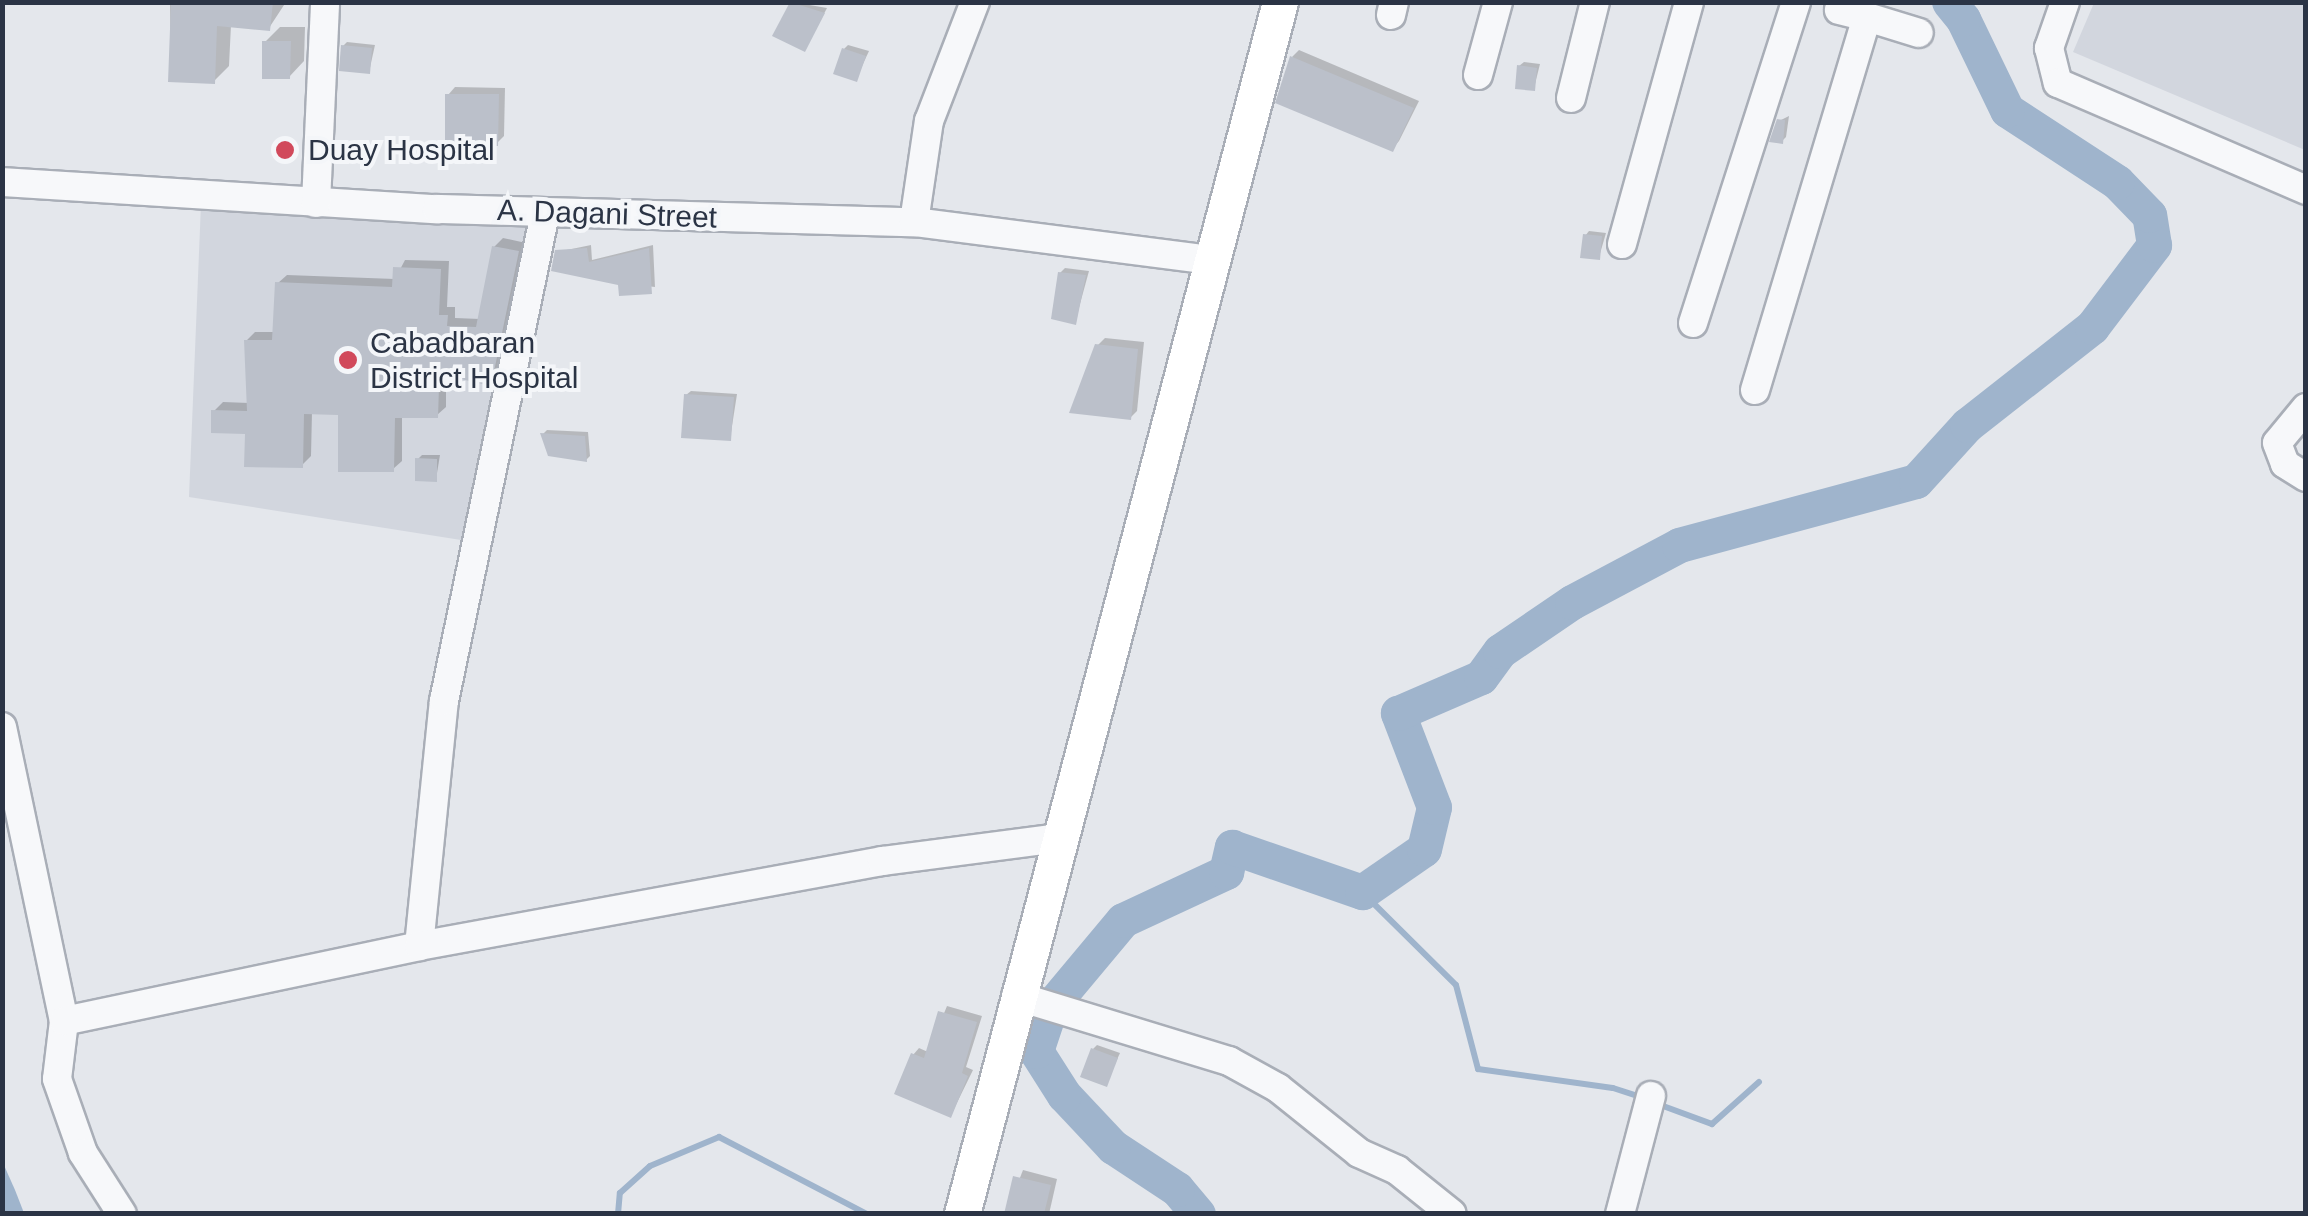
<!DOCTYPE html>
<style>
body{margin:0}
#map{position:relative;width:2308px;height:1216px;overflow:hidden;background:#e4e7ec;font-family:Helvetica,sans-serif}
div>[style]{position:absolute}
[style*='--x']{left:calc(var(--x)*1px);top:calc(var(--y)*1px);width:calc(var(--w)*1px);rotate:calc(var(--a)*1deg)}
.built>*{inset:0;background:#d2d6de}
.water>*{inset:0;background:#9fb4cc}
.shadow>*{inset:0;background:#0003}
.stream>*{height:6px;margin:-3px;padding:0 3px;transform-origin:3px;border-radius:3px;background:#9fb4cc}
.river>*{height:35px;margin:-17.5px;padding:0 17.5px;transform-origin:17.5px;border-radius:17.5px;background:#9fb4cc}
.building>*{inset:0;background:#bbc0ca}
.roads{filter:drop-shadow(2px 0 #a9aeb7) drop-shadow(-2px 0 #a9aeb7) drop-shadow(0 2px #a9aeb7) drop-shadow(0 -2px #a9aeb7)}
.minor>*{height:28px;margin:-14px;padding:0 14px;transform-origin:14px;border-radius:14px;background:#f7f8fa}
.major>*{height:35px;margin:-17.5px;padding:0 17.5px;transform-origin:17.5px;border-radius:17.5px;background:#fff}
.dots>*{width:28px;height:28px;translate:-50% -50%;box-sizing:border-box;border:5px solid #f4f6f9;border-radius:50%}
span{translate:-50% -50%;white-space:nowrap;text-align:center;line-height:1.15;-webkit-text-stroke:8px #f4f6f9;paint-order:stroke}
.poi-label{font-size:30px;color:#2b3445}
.left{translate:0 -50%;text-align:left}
.street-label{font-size:30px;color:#2b3445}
.frame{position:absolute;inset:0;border:5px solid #2b3445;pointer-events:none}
</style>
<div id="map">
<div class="built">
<div style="clip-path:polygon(2094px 3px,2305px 3px,2305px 150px,2073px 52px)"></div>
<div style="clip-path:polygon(201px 204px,531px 224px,461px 540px,189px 497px)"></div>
</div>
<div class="water">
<div style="clip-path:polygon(3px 1163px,15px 1190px,24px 1213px,3px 1213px)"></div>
</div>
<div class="shadow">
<div style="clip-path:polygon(170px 2px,286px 2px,269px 28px,231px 25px,229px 66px,214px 81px,171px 80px)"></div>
<div style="clip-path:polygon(792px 2px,827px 8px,808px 44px,776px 35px)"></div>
<div style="clip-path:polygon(280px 27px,305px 27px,304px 61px,289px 77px,265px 42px)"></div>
<div style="clip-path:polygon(347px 42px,375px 45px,369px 72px,343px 46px)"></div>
<div style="clip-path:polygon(848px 45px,869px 51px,856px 79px,844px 49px)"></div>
<div style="clip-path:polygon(1299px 50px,1419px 101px,1399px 141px,1392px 149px,1292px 57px)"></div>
<div style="clip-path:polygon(1524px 62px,1540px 64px,1534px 88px,1519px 66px)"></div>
<div style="clip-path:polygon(455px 87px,505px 88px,504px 136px,497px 143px,448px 95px)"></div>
<div style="clip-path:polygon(1789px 116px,1786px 137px,1782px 141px,1779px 121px)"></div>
<div style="clip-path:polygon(1589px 231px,1606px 233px,1599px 257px,1585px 236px)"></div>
<div style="clip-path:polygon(503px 238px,526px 243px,499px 375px,490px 383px,459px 376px,446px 384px,446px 407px,437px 415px,402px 415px,402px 461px,393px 469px,340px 413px,312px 412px,311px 456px,302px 465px,214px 411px,223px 402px,249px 403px,246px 341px,255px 332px,275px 332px,278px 283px,287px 275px,395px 279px,405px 260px,449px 261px,447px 307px,455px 307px,455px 318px,480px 319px,494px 247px)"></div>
<div style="clip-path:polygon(591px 245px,592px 260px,653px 245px,655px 287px,621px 283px,557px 252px)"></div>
<div style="clip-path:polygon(1065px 268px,1089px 271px,1075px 322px,1060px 273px)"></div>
<div style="clip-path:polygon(1105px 338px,1144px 342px,1137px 411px,1130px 418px,1097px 346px)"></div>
<div style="clip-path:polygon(691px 391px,737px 394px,730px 439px,686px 395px)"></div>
<div style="clip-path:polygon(547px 430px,588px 432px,590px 456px,586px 460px,543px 434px)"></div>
<div style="clip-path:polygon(422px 455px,440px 455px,436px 479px,417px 460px)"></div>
<div style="clip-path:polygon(947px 1006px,982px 1016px,966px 1067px,973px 1070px,951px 1115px,913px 1055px,919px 1048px,928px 1052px)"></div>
<div style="clip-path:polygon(1097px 1045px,1120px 1053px,1106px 1084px,1093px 1049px)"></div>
<div style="clip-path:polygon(1023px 1170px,1057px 1179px,1049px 1214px,1006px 1214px)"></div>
</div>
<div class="stream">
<div style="--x:1362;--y:892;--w:132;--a:44.7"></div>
<div style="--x:1456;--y:985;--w:87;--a:75.3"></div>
<div style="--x:1478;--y:1069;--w:136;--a:8"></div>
<div style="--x:1613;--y:1088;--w:32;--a:18"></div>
<div style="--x:1655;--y:1103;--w:61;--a:20.2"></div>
<div style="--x:1712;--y:1124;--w:63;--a:-41.8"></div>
<div style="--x:618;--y:1214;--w:21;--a:-85"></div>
<div style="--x:620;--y:1193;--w:40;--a:-42"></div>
<div style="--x:650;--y:1166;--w:75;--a:-22.8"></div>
<div style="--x:719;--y:1137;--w:167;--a:27.5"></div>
</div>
<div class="river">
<div style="--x:1198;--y:1214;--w:33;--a:-130"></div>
<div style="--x:1177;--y:1189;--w:77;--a:-146.7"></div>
<div style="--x:1113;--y:1147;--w:71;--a:-133.3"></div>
<div style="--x:1064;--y:1095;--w:52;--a:-122.5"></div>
<div style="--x:1036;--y:1051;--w:47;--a:-71.6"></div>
<div style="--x:1051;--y:1006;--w:112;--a:-50.1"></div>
<div style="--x:1123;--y:920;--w:114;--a:-25"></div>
<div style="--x:1226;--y:872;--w:26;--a:-77"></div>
<div style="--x:1232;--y:847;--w:138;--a:19.1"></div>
<div style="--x:1362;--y:892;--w:75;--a:-34.7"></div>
<div style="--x:1424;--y:849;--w:43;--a:-76.6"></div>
<div style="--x:1434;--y:807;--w:101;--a:-111"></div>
<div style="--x:1398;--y:713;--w:90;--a:-23.4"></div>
<div style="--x:1481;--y:677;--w:32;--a:-54"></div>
<div style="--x:1500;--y:651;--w:87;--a:-34.2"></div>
<div style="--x:1572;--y:602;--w:121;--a:-28"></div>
<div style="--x:1679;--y:545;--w:245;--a:-15.1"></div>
<div style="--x:1916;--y:481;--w:76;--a:-47.7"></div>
<div style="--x:1967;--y:425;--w:159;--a:-38.1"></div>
<div style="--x:2092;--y:327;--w:103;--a:-52.9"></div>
<div style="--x:2154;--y:245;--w:30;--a:-99"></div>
<div style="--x:2149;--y:215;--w:46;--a:-134.1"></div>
<div style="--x:2117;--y:182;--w:131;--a:-146.8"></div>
<div style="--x:2007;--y:110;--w:101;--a:-115.8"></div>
<div style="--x:1963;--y:19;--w:22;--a:-129"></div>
</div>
<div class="building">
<div style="clip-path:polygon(171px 2px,273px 2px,270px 31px,217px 26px,215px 84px,168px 82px)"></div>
<div style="clip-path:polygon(790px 2px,825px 13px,805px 52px,772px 36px)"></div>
<div style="clip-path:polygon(262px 41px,291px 41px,290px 79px,262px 79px)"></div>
<div style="clip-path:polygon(341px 45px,372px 48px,370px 74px,339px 71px)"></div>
<div style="clip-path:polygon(842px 48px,866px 56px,857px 82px,833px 74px)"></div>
<div style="clip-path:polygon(1290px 56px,1414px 108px,1393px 152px,1275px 103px)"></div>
<div style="clip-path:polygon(1517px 65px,1537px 68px,1535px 91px,1515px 89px)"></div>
<div style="clip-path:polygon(445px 94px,499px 94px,498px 146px,445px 146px)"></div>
<div style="clip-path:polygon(1777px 119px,1785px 120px,1783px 144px,1769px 142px)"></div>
<div style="clip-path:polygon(1583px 234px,1602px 236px,1600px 260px,1580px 258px)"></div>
<div style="clip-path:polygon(492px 246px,519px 251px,491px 386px,452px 377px,452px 387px,439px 386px,438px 418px,395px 418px,394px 472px,338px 472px,338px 415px,304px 414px,303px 468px,244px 467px,245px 434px,211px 433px,211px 410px,247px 411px,244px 340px,272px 340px,275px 282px,392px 287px,393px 267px,441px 269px,439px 315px,448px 315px,447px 326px,476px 327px)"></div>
<div style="clip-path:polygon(587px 248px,589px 262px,649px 248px,652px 294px,619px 296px,618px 285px,551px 271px,555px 250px)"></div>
<div style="clip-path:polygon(1058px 272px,1086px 275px,1076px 325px,1051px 319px)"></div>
<div style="clip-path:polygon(1095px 344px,1138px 349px,1131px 420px,1069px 413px)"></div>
<div style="clip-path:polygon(684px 394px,734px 397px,731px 441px,681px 438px)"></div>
<div style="clip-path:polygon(540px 433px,585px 436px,587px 462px,548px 456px)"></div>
<div style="clip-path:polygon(415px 458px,437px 459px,437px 482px,415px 481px)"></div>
<div style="clip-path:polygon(938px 1011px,977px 1022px,962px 1073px,968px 1076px,951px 1118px,894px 1094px,911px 1053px,924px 1058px)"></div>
<div style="clip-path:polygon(1091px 1048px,1118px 1058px,1107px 1087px,1080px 1077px)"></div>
<div style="clip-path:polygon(1013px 1176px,1051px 1185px,1044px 1214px,1004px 1214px)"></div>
</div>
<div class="roads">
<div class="minor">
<div style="--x:2065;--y:2;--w:49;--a:109.2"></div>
<div style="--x:2049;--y:48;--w:36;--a:76"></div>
<div style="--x:2058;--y:83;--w:270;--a:23.3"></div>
<div style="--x:1391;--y:15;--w:13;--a:-77"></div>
<div style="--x:1867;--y:17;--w:54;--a:17.1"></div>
<div style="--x:1478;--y:75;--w:76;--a:-74.7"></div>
<div style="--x:1571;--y:98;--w:99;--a:-76"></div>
<div style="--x:2;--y:182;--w:436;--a:3.6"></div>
<div style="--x:437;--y:209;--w:477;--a:1.6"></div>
<div style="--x:914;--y:222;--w:298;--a:7.3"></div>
<div style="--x:316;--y:203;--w:201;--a:-87.4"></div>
<div style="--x:914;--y:222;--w:102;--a:-81.6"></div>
<div style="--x:929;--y:121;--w:128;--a:-68.9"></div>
<div style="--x:1622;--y:244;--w:251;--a:-74.5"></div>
<div style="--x:1693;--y:323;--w:337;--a:-72.2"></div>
<div style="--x:1755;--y:390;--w:389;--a:-73.3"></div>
<div style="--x:1867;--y:17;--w:29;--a:-166"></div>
<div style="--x:2306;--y:408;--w:45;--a:129.6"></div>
<div style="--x:2277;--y:443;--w:22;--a:69"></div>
<div style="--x:2285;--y:464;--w:25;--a:32"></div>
<div style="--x:2;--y:727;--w:300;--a:78.1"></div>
<div style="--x:64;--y:1021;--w:58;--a:96.9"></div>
<div style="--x:57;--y:1079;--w:78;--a:70.6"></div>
<div style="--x:83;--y:1153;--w:72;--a:57.4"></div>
<div style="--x:419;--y:946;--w:246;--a:-84.2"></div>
<div style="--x:444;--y:701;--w:499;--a:-78.3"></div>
<div style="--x:1016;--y:996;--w:223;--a:17"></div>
<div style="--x:1229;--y:1061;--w:56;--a:28.9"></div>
<div style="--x:1278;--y:1088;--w:104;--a:38.7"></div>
<div style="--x:1359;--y:1153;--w:42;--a:24.1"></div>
<div style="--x:1397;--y:1170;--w:70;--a:38.7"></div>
<div style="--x:64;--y:1021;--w:363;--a:-11.9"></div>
<div style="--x:419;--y:946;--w:471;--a:-10.4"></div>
<div style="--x:882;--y:861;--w:179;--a:-7.4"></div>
<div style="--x:1620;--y:1214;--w:122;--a:-75.3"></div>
</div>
<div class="major">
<div style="--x:962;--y:1214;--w:1253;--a:-75.3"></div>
</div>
</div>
<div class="dots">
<div style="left:285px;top:150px;background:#d1495b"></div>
<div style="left:348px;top:360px;background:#d1495b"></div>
</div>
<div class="poi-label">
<span class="left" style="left:308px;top:150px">Duay Hospital</span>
<span class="left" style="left:370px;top:360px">Cabadbaran<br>District Hospital</span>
</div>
<div class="street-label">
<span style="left:607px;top:214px;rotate:2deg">A. Dagani Street</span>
</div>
<div class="frame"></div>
</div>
